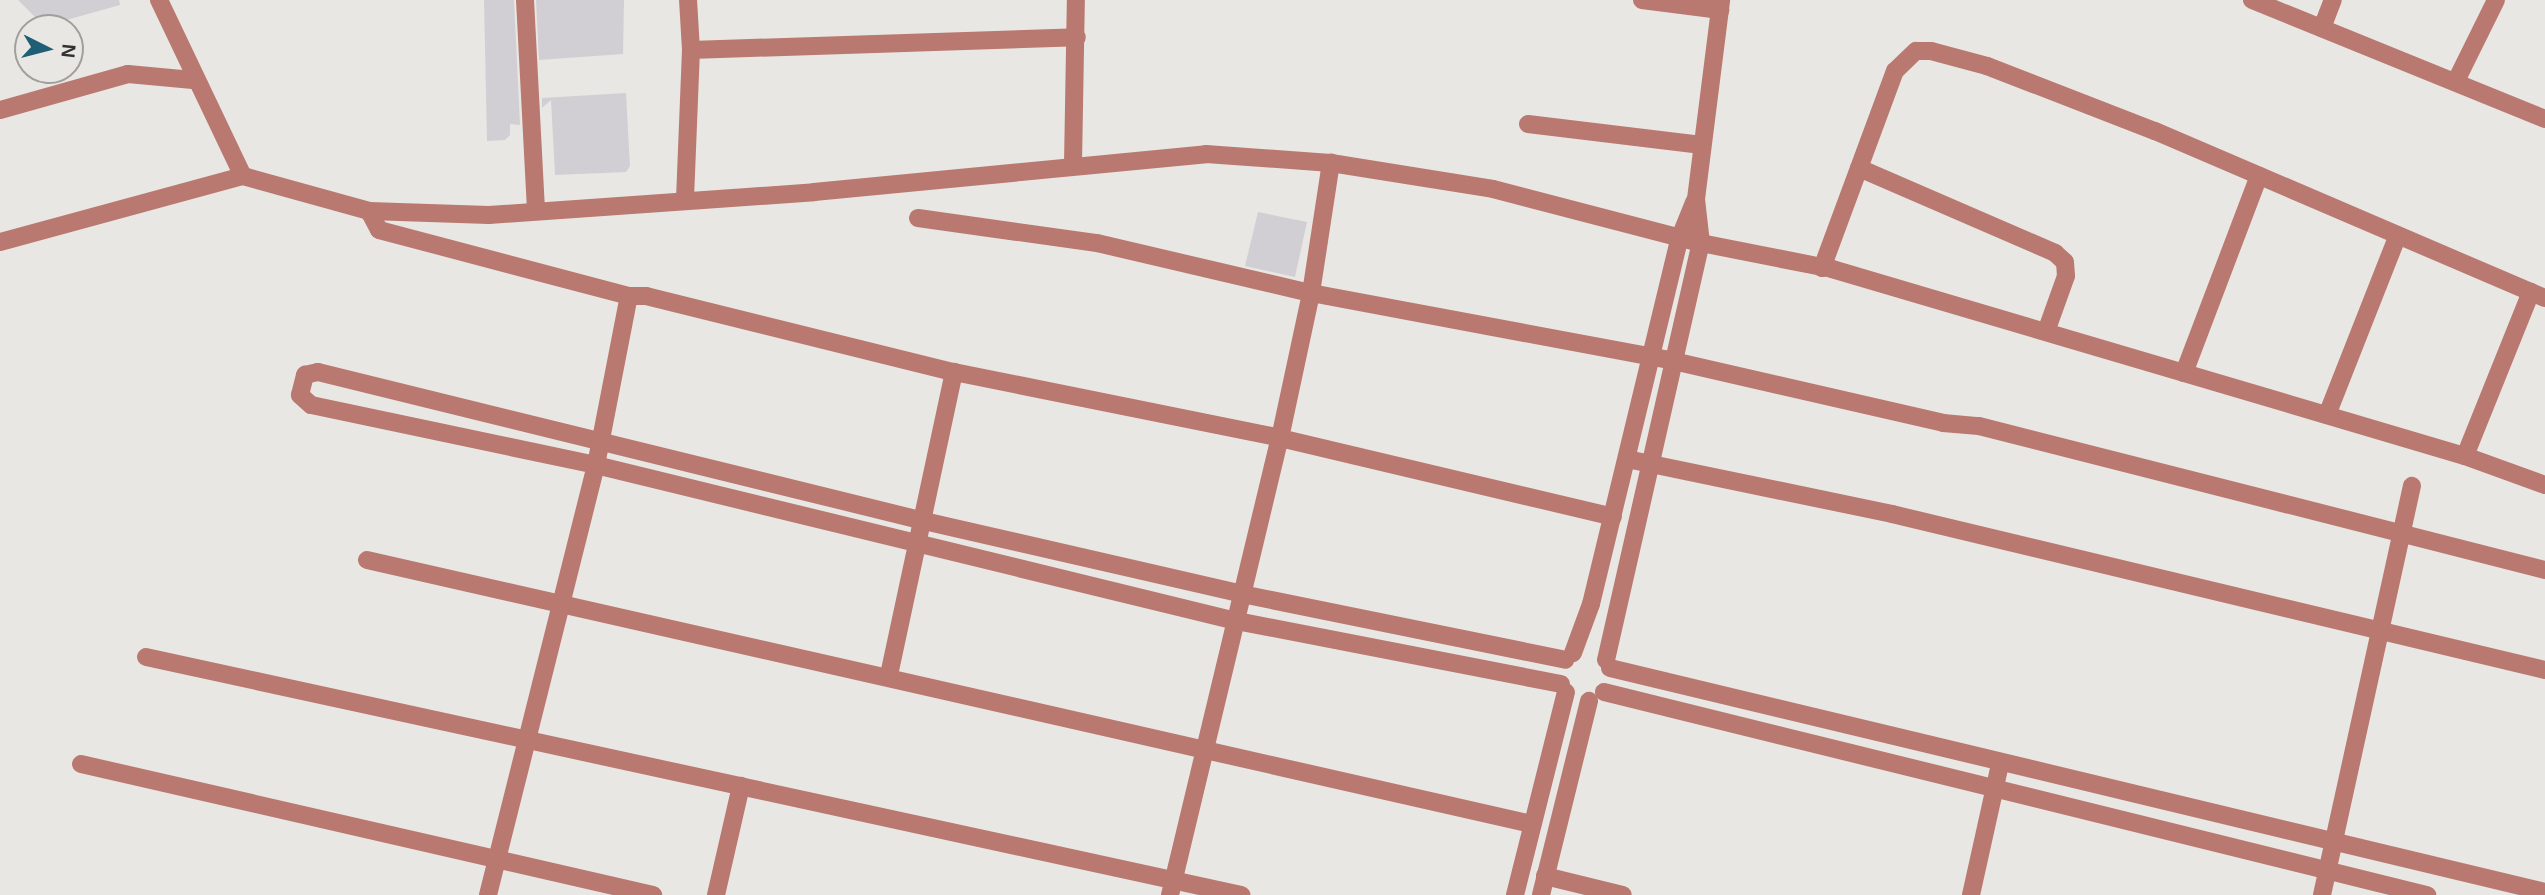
<!DOCTYPE html>
<style>
body{margin:0}
#map{position:relative;width:2545px;height:895px;overflow:hidden;background:#e9e7e3;font-family:Helvetica,sans-serif}
div>[style]{position:absolute}
[style*='--x']{left:calc(var(--x)*1px);top:calc(var(--y)*1px);width:calc(var(--w)*1px);rotate:calc(var(--a)*1deg)}
.building>*{inset:0;background:#d1cfd3}
.minor>*{height:18px;margin:-9px;padding:0 9px;transform-origin:9px;border-radius:9px;background:#b97970}
span{translate:-50% -50%;white-space:nowrap;text-align:center;line-height:1.15;-webkit-text-stroke:5px #e9e7e3;paint-order:stroke}
.north{position:absolute;left:14px;top:14px;width:70px;height:70px;box-sizing:border-box;background:#e9e7e3;border:2px solid #a09f9c;border-radius:50%;rotate:96deg;font-size:19px;font-weight:700;line-height:28px;text-align:center;color:#333231}
.north::after{content:'';display:block;margin:auto;width:24px;height:32px;background:#1f5f75;clip-path:polygon(50% 0,100% 100%,50% 72%,0 100%)}
</style>
<div id="map">
<div class="building">
<div style="clip-path:polygon(18px 0,119px 0,120px 5px,59px 22px,61px 28px,28px 28px,36px 18px)"></div>
<div style="clip-path:polygon(484px 0,514px 0,520px 125px,510px 124px,510px 135px,505px 140px,487px 141px)"></div>
<div style="clip-path:polygon(536px 0,624px 0,623px 54px,539px 60px)"></div>
<div style="clip-path:polygon(626px 93px,630px 166px,626px 172px,555px 175px,551px 100px,542px 108px,542px 98px)"></div>
<div style="clip-path:polygon(1258px 212px,1307px 222px,1295px 277px,1245px 266px)"></div>
</div>
<div class="minor">
<div style="--x:159;--y:0;--w:195;--a:64.5"></div>
<div style="--x:525;--y:0;--w:211;--a:87"></div>
<div style="--x:1642;--y:0;--w:79;--a:7.3"></div>
<div style="--x:2252;--y:0;--w:316;--a:22.1"></div>
<div style="--x:2322;--y:28;--w:30;--a:-69"></div>
<div style="--x:691;--y:50;--w:386;--a:-1.9"></div>
<div style="--x:2456;--y:81;--w:90;--a:-63.7"></div>
<div style="--x:0;--y:110;--w:133;--a:-15.7"></div>
<div style="--x:128;--y:74;--w:65;--a:5.3"></div>
<div style="--x:1528;--y:124;--w:175;--a:6.9"></div>
<div style="--x:1073;--y:164;--w:164;--a:-89"></div>
<div style="--x:1859;--y:168;--w:214;--a:23.4"></div>
<div style="--x:2055;--y:253;--w:13;--a:42"></div>
<div style="--x:2065;--y:262;--w:14;--a:86"></div>
<div style="--x:2066;--y:276;--w:59;--a:109.7"></div>
<div style="--x:685;--y:199;--w:149;--a:-87.7"></div>
<div style="--x:691;--y:50;--w:50;--a:-93.4"></div>
<div style="--x:369;--y:211;--w:21;--a:62"></div>
<div style="--x:379;--y:230;--w:259;--a:14.8"></div>
<div style="--x:629;--y:296;--w:17;--a:0"></div>
<div style="--x:646;--y:296;--w:317;--a:13.9"></div>
<div style="--x:954;--y:372;--w:333;--a:11.4"></div>
<div style="--x:1280;--y:438;--w:342;--a:13.3"></div>
<div style="--x:918;--y:218;--w:181;--a:8"></div>
<div style="--x:1097;--y:243;--w:220;--a:13.2"></div>
<div style="--x:1311;--y:293;--w:364;--a:10.6"></div>
<div style="--x:1669;--y:360;--w:281;--a:12.9"></div>
<div style="--x:1943;--y:423;--w:36;--a:5"></div>
<div style="--x:1979;--y:426;--w:584;--a:14.27"></div>
<div style="--x:0;--y:242;--w:252;--a:-15.2"></div>
<div style="--x:243;--y:176;--w:131;--a:15.5"></div>
<div style="--x:369;--y:211;--w:120;--a:1.9"></div>
<div style="--x:489;--y:215;--w:326;--a:-4"></div>
<div style="--x:814;--y:192;--w:394;--a:-5.5"></div>
<div style="--x:1206;--y:154;--w:125;--a:4.1"></div>
<div style="--x:1331;--y:163;--w:164;--a:9.1"></div>
<div style="--x:1493;--y:189;--w:215;--a:14.6"></div>
<div style="--x:1701;--y:243;--w:134;--a:11.2"></div>
<div style="--x:1832;--y:269;--w:660;--a:16.46"></div>
<div style="--x:2465;--y:456;--w:85;--a:19.9"></div>
<div style="--x:1822;--y:268;--w:210;--a:-69.7"></div>
<div style="--x:1895;--y:71;--w:29;--a:-44"></div>
<div style="--x:1916;--y:51;--w:15;--a:0"></div>
<div style="--x:1931;--y:51;--w:58;--a:15"></div>
<div style="--x:1987;--y:66;--w:180;--a:21.2"></div>
<div style="--x:2155;--y:131;--w:424;--a:23.2"></div>
<div style="--x:2184;--y:373;--w:211;--a:-69.2"></div>
<div style="--x:2327;--y:415;--w:193;--a:-68.5"></div>
<div style="--x:2465;--y:456;--w:177;--a:-68.1"></div>
<div style="--x:1627;--y:459;--w:271;--a:11.7"></div>
<div style="--x:1892;--y:514;--w:671;--a:13.44"></div>
<div style="--x:367;--y:560;--w:1195;--a:12.77"></div>
<div style="--x:1573;--y:653;--w:52;--a:-69.8"></div>
<div style="--x:1591;--y:604;--w:378;--a:-76.4"></div>
<div style="--x:1680;--y:237;--w:38;--a:-68"></div>
<div style="--x:146;--y:657;--w:1121;--a:12.26"></div>
<div style="--x:1606;--y:660;--w:428;--a:-77.2"></div>
<div style="--x:1701;--y:243;--w:44;--a:-96.5"></div>
<div style="--x:1696;--y:199;--w:201;--a:-82.8"></div>
<div style="--x:1610;--y:668;--w:961;--a:13.47"></div>
<div style="--x:889;--y:675;--w:310;--a:-77.9"></div>
<div style="--x:1561;--y:684;--w:331;--a:-169"></div>
<div style="--x:1236;--y:621;--w:659;--a:-166.3"></div>
<div style="--x:596;--y:465;--w:291;--a:-168.1"></div>
<div style="--x:311;--y:405;--w:15;--a:-138"></div>
<div style="--x:300;--y:395;--w:21;--a:-76"></div>
<div style="--x:305;--y:375;--w:13;--a:-13"></div>
<div style="--x:318;--y:372;--w:624;--a:13.81"></div>
<div style="--x:924;--y:521;--w:326;--a:12.9"></div>
<div style="--x:1242;--y:594;--w:330;--a:11.5"></div>
<div style="--x:1604;--y:692;--w:848;--a:13.86"></div>
<div style="--x:81;--y:764;--w:587;--a:12.9"></div>
<div style="--x:1545;--y:876;--w:80;--a:13.7"></div>
<div style="--x:488;--y:895;--w:443;--a:-75.9"></div>
<div style="--x:596;--y:465;--w:172;--a:-79"></div>
<div style="--x:716;--y:895;--w:112;--a:-77.1"></div>
<div style="--x:1170;--y:895;--w:470;--a:-76.5"></div>
<div style="--x:1280;--y:438;--w:148;--a:-77.9"></div>
<div style="--x:1311;--y:293;--w:132;--a:-81.3"></div>
<div style="--x:1515;--y:895;--w:209;--a:-75.9"></div>
<div style="--x:1541;--y:895;--w:200;--a:-76.1"></div>
<div style="--x:1971;--y:895;--w:134;--a:-77.5"></div>
<div style="--x:2322;--y:895;--w:419;--a:-77.6"></div>
</div>
<div class="north">N</div>
</div>
